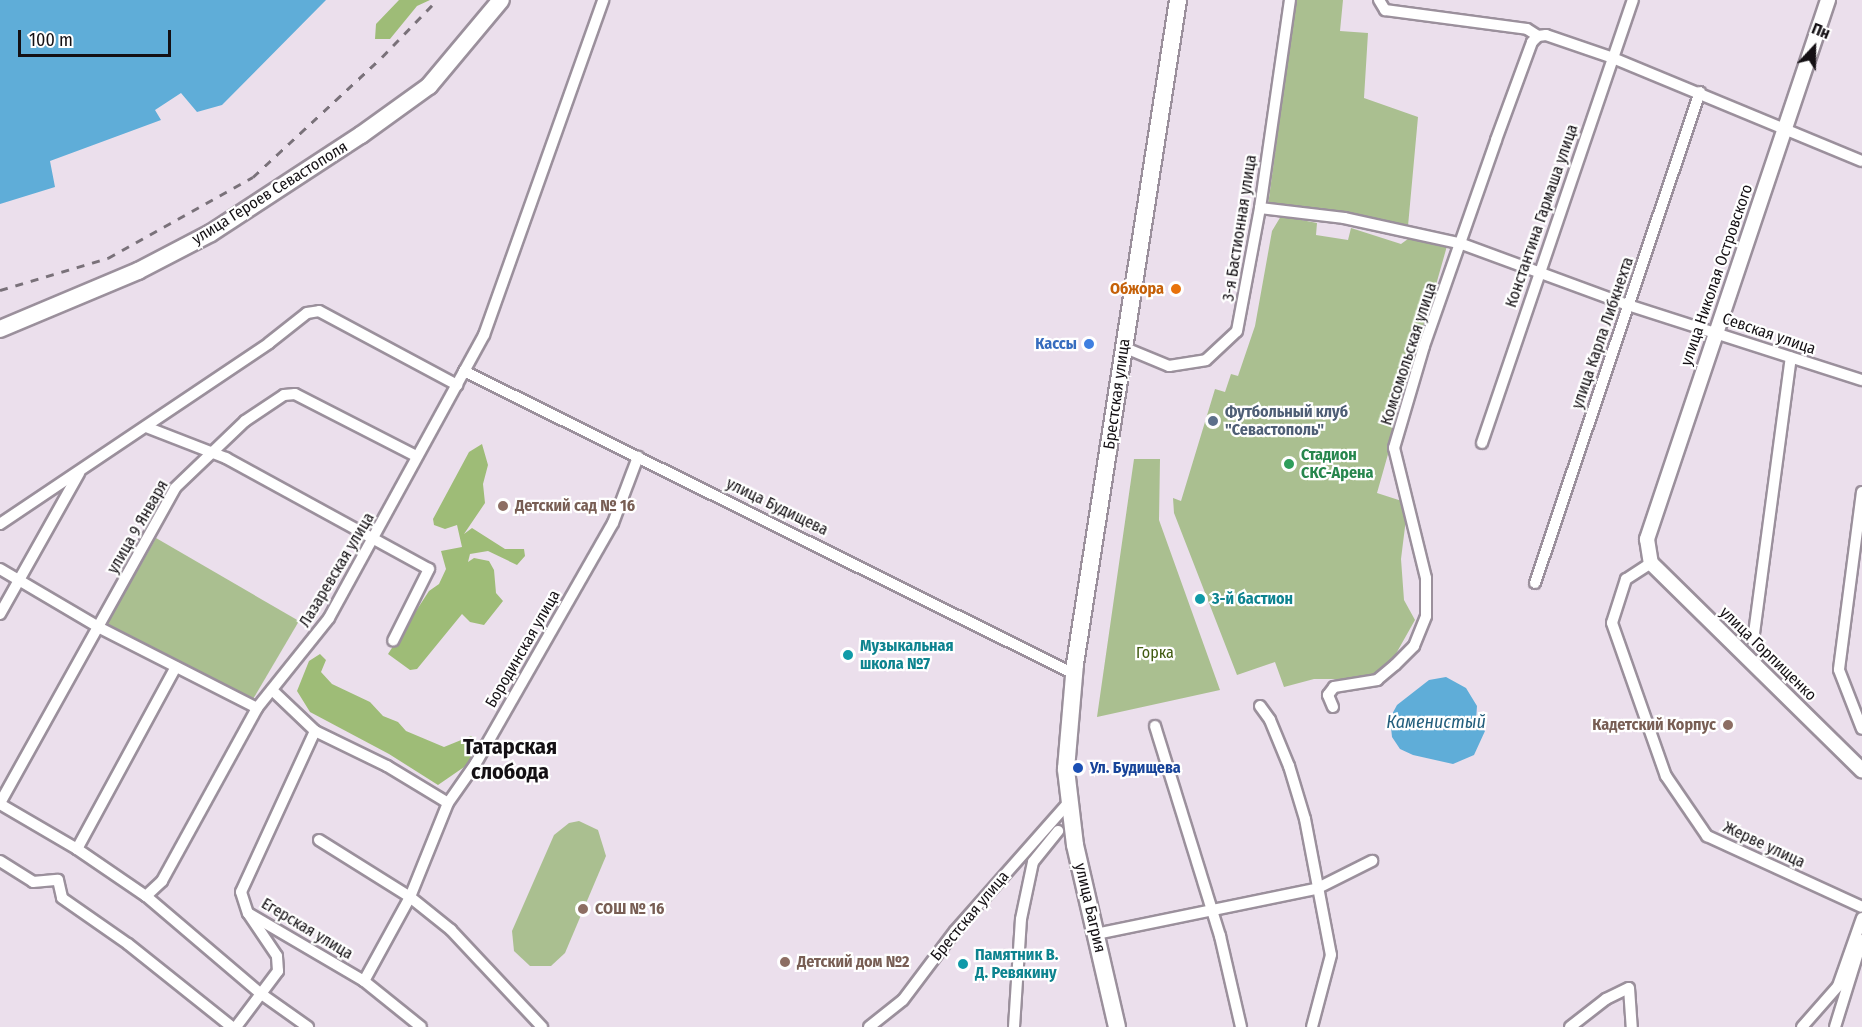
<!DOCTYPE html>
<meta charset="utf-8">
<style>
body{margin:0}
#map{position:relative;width:1862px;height:1027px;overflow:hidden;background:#ebdfec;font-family:"Fira Sans Condensed",sans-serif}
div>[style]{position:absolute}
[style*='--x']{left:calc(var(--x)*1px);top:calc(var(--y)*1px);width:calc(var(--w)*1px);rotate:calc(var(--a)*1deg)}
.green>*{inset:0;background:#aabf90}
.forest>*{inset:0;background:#9ebc77}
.water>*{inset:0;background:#5fadd8}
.roads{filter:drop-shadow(2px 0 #9b909c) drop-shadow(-2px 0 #9b909c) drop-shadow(0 2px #9b909c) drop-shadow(0 -2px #9b909c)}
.street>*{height:10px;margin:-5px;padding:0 5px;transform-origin:5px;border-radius:5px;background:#fff}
.secondary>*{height:14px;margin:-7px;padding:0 7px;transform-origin:7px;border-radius:7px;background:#fff}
.primary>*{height:16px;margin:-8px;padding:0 8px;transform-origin:8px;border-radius:8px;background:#fff}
.rail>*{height:3px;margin-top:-1.5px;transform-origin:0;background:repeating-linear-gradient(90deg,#797179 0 8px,transparent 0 16px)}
.dots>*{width:16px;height:16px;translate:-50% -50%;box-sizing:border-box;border:3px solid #fff;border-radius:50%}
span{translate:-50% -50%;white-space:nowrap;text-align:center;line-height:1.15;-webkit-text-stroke:4.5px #fff;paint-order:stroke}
.street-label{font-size:16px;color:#141014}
.food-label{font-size:16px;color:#c56008;font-weight:700}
.right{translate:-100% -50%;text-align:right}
.shop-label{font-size:16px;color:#366cbe;font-weight:700}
.service-label{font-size:16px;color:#4e5e75;font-weight:700}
.left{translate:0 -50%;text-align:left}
.leisure-label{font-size:16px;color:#27864d;font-weight:700}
.education-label{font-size:16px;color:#785e54;font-weight:700}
.culture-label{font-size:16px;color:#0d838f;font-weight:700}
.park-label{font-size:16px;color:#415b11}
.transit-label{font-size:16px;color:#164399;font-weight:700}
.water-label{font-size:18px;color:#235e7c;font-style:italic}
.district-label{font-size:22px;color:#141014;font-weight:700}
.north{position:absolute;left:1784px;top:18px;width:60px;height:60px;-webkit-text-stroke:4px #fff;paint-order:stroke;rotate:22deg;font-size:16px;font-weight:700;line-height:24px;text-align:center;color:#141014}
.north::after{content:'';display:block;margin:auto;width:21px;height:27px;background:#141014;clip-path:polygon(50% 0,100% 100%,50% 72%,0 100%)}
.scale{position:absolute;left:18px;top:30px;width:153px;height:27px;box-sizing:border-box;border:3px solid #141014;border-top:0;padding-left:8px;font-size:18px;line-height:21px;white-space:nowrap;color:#141014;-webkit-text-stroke:4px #fff;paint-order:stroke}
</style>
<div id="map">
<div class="green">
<div style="clip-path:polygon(1296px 0,1343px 0,1340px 31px,1368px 33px,1364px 98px,1418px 117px,1408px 226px,1268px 205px)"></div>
<div style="clip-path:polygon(1281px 216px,1317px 223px,1316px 235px,1348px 240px,1351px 228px,1401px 244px,1412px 236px,1447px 246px,1377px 493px,1408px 503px,1401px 559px,1404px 600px,1415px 620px,1393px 659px,1373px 679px,1314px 679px,1284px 687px,1275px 662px,1237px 675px,1174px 513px,1173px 498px,1181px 501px,1215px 389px,1225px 392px,1231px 374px,1238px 376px,1255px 326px,1272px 231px)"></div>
<div style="clip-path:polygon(1134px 459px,1160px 459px,1159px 520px,1220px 690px,1097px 717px)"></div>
<div style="clip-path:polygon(156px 538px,299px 621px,249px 706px,107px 624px)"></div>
<div style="clip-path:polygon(579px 821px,598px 830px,606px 856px,565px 953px,551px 966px,530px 966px,514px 951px,512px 931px,554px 835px,569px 823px)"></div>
</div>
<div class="forest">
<div style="clip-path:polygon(399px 0,430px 0,417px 6px,390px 39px,375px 39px,376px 24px)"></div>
<div style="clip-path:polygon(482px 444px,488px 465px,483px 484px,485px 503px,464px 534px,472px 528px,505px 549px,524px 549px,525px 556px,517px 565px,488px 551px,470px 554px,468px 562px,474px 558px,489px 561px,494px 570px,496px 593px,503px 601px,484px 625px,470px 622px,462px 614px,417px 669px,410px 670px,388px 654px,429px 591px,439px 584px,446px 569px,441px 551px,462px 547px,457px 525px,445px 529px,434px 525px,433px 519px,469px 452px)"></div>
<div style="clip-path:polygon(320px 654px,326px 660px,321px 672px,332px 684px,370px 702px,383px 716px,398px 722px,406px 731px,444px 747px,471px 736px,475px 739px,475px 751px,467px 765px,438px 785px,389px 754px,310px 712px,297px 691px,309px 661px)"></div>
</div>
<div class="water">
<div style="clip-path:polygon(0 0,326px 0,222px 105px,197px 112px,181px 93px,155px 110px,161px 120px,50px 161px,55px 187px,0 204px)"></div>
<div style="clip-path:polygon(1446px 677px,1466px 688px,1477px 706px,1476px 720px,1485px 731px,1474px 755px,1453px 764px,1413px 755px,1400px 749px,1392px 737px,1390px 718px,1397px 705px,1429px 680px)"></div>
</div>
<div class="roads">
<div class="street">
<div style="--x:1379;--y:0;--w:12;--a:59"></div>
<div style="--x:1385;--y:10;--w:143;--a:7.6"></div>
<div style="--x:1527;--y:29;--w:13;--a:32"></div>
<div style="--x:1538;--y:36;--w:8;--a:-7"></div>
<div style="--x:1546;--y:35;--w:71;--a:18.9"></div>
<div style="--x:1613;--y:58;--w:269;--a:22.5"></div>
<div style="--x:1260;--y:208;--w:85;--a:6.8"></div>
<div style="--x:1344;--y:218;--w:121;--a:12.4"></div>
<div style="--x:1462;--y:244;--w:177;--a:20.2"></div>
<div style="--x:1628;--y:305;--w:246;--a:17.8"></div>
<div style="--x:1123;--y:347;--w:50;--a:22.4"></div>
<div style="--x:1169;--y:366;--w:37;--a:-9"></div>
<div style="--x:1206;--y:360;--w:42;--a:-43.1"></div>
<div style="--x:1237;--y:331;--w:125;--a:-79.4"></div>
<div style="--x:1260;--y:208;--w:210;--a:-81.8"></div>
<div style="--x:464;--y:371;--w:681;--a:26.41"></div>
<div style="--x:146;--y:427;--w:86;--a:21.2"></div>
<div style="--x:226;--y:458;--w:231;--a:28.7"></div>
<div style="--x:429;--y:569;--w:80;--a:116.6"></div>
<div style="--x:1482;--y:443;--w:468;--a:-71.2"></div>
<div style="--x:1862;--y:492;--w:179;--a:97.4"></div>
<div style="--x:1839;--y:670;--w:63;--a:68.7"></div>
<div style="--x:0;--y:524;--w:324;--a:-33.9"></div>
<div style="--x:269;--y:343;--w:48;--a:-38.3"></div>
<div style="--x:307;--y:313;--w:12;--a:-9"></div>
<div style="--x:319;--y:311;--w:157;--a:28.2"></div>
<div style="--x:1651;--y:563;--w:30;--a:147"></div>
<div style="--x:1626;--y:579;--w:46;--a:107.7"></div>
<div style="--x:1612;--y:623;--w:162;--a:70.6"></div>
<div style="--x:1666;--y:776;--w:73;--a:55.7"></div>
<div style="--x:1707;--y:836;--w:170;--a:24.6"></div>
<div style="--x:0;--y:569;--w:116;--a:30.5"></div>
<div style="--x:100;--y:628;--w:176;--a:27"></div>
<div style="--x:1535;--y:583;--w:518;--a:-71.43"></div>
<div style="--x:0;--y:614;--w:162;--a:-60.7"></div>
<div style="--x:1753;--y:641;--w:286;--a:-82.4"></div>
<div style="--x:272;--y:690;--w:59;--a:43.6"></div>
<div style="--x:315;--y:731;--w:80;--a:25.9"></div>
<div style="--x:387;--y:766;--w:71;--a:31.2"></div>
<div style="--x:1260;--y:706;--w:17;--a:54"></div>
<div style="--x:1270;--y:720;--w:50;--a:67.6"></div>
<div style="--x:1289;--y:766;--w:55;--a:73.2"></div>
<div style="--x:1305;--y:819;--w:138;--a:79.2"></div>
<div style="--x:1331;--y:955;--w:74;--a:104.8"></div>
<div style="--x:1333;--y:707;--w:13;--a:-113"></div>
<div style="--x:1328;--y:695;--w:10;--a:-53"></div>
<div style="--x:1334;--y:687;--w:44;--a:-9.2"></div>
<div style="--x:1377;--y:680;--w:23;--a:-40"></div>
<div style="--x:1395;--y:665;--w:27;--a:-45"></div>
<div style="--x:1414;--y:646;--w:32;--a:-68"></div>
<div style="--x:1426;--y:616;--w:38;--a:-90"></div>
<div style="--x:1426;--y:578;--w:134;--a:-103.8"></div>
<div style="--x:1394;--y:448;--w:106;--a:-73.6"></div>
<div style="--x:1424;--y:346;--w:218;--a:-70.7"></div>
<div style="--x:1496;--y:140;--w:104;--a:-69.8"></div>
<div style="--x:1532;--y:42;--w:8;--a:-45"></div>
<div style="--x:1155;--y:726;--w:220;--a:72.8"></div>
<div style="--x:1220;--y:936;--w:93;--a:77"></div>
<div style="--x:315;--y:731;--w:177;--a:114.7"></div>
<div style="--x:241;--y:892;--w:22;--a:72"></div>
<div style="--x:248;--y:913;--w:134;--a:30.4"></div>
<div style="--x:364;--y:981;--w:73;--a:38.9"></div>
<div style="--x:0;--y:803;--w:360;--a:-60.9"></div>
<div style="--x:175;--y:488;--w:97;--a:-43.7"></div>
<div style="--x:245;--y:421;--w:47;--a:-33.7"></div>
<div style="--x:284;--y:395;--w:11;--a:-5"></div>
<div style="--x:295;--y:394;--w:136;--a:27.1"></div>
<div style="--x:0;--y:804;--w:89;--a:30.3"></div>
<div style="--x:77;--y:849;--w:83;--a:34.3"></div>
<div style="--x:146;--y:896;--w:150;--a:40.4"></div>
<div style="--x:260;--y:993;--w:59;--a:35.3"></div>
<div style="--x:319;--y:840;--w:107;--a:32.1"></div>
<div style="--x:410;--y:897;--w:53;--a:38.8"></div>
<div style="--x:451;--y:930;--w:133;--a:46.8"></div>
<div style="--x:77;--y:849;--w:207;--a:-61.5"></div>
<div style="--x:0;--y:861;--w:39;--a:32"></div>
<div style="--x:33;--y:882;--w:25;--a:-5"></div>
<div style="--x:58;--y:880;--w:18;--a:77"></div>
<div style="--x:62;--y:898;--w:80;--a:34.9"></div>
<div style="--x:128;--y:944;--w:133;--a:38.6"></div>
<div style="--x:146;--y:896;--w:22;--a:-43"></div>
<div style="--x:162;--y:881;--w:197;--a:-61.2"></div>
<div style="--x:257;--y:708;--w:115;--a:-51.3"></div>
<div style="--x:329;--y:618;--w:323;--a:-61.3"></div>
<div style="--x:484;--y:335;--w:356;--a:-70.4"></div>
<div style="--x:1096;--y:934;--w:225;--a:-11.6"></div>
<div style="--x:1316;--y:889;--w:63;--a:-26.6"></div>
<div style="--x:364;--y:981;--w:96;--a:-61.3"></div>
<div style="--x:410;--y:897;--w:101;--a:-68"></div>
<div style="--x:448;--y:803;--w:49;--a:-55"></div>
<div style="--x:476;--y:763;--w:276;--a:-60.3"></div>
<div style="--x:613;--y:523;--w:71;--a:-69.3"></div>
<div style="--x:236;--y:1027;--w:70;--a:-53.1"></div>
<div style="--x:278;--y:971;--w:15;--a:-94"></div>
<div style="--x:277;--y:956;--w:52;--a:-124"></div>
<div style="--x:869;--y:1027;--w:43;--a:-38.5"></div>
<div style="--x:903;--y:1000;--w:86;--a:-53"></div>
<div style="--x:955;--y:931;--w:172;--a:-48.5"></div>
<div style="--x:1014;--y:1027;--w:108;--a:-86.3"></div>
<div style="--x:1021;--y:919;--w:58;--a:-78.1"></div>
<div style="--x:1033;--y:862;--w:40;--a:-51"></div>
<div style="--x:1570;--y:1027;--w:46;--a:-37.9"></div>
<div style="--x:1606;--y:999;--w:25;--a:-26"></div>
<div style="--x:1629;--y:988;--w:39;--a:86"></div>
<div style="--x:1802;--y:1027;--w:55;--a:-48.7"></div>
<div style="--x:1838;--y:986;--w:72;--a:-70.6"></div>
<div style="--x:1835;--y:1027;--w:91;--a:-72.8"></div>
</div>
<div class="secondary">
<div style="--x:1828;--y:0;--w:569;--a:108.56"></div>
<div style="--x:1647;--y:539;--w:24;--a:81"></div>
<div style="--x:1651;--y:563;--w:296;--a:44.5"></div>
</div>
<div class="primary">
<div style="--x:0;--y:329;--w:150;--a:-22.8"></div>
<div style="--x:138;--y:271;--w:82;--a:-27.5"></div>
<div style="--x:211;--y:233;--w:179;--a:-33.2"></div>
<div style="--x:361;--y:135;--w:84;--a:-35.8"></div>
<div style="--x:429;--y:86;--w:112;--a:-50.1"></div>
<div style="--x:1117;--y:1027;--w:187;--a:-103"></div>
<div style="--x:1075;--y:845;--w:77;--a:-96.8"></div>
<div style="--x:1066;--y:769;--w:105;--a:-85.1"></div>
<div style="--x:1075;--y:664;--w:672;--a:-81.18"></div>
</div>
</div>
<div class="rail">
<div style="--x:0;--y:290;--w:113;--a:-16.5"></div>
<div style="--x:108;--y:258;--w:166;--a:-29.2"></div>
<div style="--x:253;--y:177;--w:176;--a:-42.9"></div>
<div style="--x:382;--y:57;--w:79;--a:-46"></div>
</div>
<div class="dots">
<div style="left:1176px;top:289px;background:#e8710a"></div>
<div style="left:1089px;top:344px;background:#3f7fe0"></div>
<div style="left:1213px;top:421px;background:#5c6f8a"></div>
<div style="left:1289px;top:464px;background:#2e9e5b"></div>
<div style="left:503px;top:506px;background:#8d6e63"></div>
<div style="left:1200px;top:599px;background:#0f9aa8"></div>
<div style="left:848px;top:655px;background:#0f9aa8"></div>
<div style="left:1728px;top:725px;background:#8d6e63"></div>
<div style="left:1078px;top:768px;background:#1a4fb4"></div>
<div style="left:583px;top:909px;background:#8d6e63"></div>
<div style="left:785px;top:962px;background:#8d6e63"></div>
<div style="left:963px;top:964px;background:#0f9aa8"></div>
</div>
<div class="street-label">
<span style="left:270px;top:193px;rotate:-32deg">улица Героев Севастополя</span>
<span style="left:1542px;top:216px;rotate:-71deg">Константина Гармаша улица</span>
<span style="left:1240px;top:228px;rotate:-81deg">3-я Бастионная улица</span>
<span style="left:1717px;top:275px;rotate:-71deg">улица Николая Островского</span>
<span style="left:1603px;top:333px;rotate:-71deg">улица Карла Либкнехта</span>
<span style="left:1769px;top:334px;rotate:19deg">Севская улица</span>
<span style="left:1409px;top:354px;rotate:-72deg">Комсомольская улица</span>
<span style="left:1117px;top:394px;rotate:-82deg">Брестская улица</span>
<span style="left:777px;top:507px;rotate:26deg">улица Будищева</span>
<span style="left:138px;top:527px;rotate:-60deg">улица 9 Января</span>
<span style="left:337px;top:570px;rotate:-59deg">Лазаревская улица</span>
<span style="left:523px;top:649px;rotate:-60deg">Бородинская улица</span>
<span style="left:1768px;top:654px;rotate:44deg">улица Горпищенко</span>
<span style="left:1764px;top:845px;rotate:25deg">Жерве улица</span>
<span style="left:1090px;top:908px;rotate:77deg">улица Багрия</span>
<span style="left:970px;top:916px;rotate:-50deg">Брестская улица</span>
<span style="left:307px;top:929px;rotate:31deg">Егерская улица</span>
</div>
<div class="food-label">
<span class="right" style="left:1164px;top:289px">Обжора</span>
</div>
<div class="shop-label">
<span class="right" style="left:1077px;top:344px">Кассы</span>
</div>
<div class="service-label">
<span class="left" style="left:1225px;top:421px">Футбольный клуб<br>"Севастополь"</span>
</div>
<div class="leisure-label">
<span class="left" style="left:1301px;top:464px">Стадион<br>СКС-Арена</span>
</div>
<div class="education-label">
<span class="left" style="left:515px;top:506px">Детский сад № 16</span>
<span class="right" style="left:1716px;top:725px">Кадетский Корпус</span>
<span class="left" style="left:595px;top:909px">СОШ № 16</span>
<span class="left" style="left:797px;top:962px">Детский дом №2</span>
</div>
<div class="culture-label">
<span class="left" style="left:1212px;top:599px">3-й бастион</span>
<span class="left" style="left:860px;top:655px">Музыкальная<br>школа №7</span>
<span class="left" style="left:975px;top:964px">Памятник В.<br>Д. Ревякину</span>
</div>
<div class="park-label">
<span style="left:1155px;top:653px">Горка</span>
</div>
<div class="transit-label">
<span class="left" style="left:1090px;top:768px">Ул. Будищева</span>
</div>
<div class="water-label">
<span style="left:1436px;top:722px">Каменистый</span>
</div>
<div class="district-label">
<span style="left:510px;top:759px">Татарская<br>слобода</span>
</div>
<div class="north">Пн</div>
<div class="scale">100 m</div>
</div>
